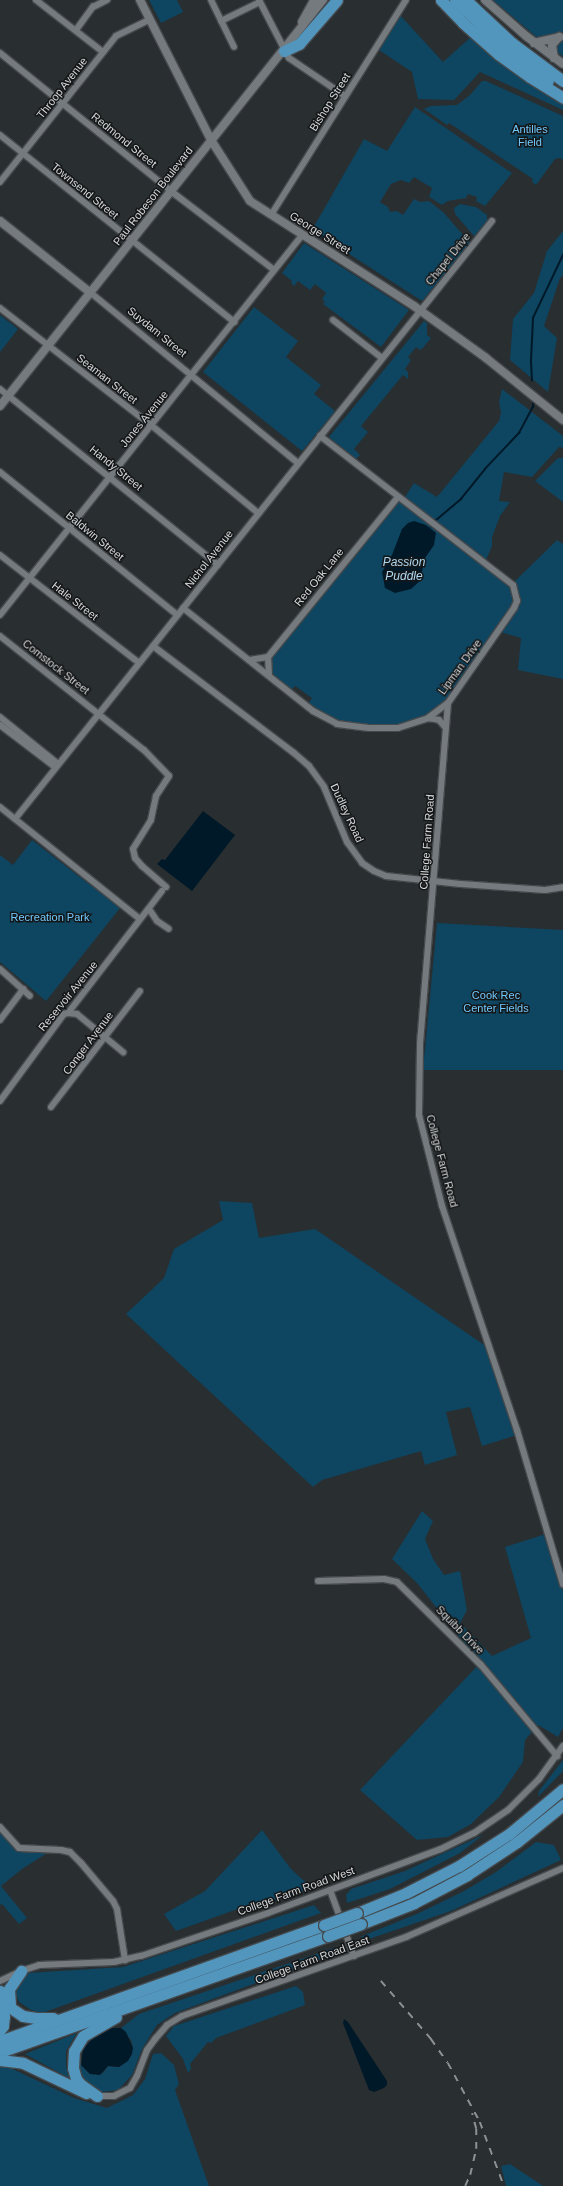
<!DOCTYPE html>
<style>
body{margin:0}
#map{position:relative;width:563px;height:2186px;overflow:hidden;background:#292e31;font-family:Arial,sans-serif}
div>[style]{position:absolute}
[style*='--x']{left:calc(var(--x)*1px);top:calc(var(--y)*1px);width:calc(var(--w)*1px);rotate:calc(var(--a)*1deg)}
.green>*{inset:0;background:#0e4560}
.water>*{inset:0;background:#001928}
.stream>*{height:1.5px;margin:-0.75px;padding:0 0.75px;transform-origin:0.75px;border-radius:0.75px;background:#001928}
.roads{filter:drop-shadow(1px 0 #45494c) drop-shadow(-1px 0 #45494c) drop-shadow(0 1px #45494c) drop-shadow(0 -1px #45494c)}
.street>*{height:6px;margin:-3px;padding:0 3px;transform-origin:3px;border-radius:3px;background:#747a7e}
.secondary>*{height:8px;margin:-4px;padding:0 4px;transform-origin:4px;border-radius:4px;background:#747a7e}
.highway>*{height:11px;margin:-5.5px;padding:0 5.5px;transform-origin:5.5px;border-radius:5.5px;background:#5295bd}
.rail>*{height:1.5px;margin-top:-0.75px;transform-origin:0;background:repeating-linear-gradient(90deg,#8d9194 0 7px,transparent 0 14px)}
.bridges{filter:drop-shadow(1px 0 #45494c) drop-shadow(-1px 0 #45494c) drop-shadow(0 1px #45494c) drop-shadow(0 -1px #45494c)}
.highway-bridge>*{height:11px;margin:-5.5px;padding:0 5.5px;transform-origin:5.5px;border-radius:5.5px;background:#5295bd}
span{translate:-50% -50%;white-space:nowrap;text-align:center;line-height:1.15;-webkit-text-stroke:3px #141617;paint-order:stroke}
.street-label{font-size:11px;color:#d7dadd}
.park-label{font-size:11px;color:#71cafe}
.water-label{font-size:12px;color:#aed7f2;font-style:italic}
</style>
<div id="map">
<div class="green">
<div style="clip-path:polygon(149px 0,177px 0,183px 12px,161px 23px)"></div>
<div style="clip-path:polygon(493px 0,563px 0,563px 56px,546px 45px)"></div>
<div style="clip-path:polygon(398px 13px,443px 62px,472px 36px,563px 99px,563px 110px,480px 72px,454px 100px,418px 99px,412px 72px,376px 48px)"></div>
<div style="clip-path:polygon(482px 81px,486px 81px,563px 116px,563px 160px,560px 158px,555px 159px,536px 185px,532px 182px,533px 179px,449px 123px,447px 125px,424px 109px,431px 106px,457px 105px,470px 95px)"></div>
<div style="clip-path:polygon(415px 107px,512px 173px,485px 206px,476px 201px,477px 197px,468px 194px,466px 198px,448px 201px,442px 205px,429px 197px,432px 188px,414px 177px,409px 183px,401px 180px,391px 184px,380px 202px,388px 207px,390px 212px,397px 211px,403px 215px,414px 199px,420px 202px,429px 201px,444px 213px,470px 243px,422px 301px,312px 230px,364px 139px,387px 151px)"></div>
<div style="clip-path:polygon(460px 204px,476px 207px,487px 215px,487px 222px,474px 236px,455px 214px,454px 208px)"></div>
<div style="clip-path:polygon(563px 231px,563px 275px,560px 278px,544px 326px,557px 338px,548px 392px,510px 360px,513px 319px,534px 293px,547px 251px)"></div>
<div style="clip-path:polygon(304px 243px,409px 310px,381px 347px,323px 304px,325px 302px,322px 299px,326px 293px,315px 284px,310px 290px,298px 281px,294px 286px,291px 283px,292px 281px,282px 273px)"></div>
<div style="clip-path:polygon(254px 307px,298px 341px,286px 357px,321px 385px,314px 394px,335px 411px,302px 451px,203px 372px)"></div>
<div style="clip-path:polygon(0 315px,18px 329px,0 352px)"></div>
<div style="clip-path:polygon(424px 321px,427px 323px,427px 335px,431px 338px,422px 349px,420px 350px,416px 347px,408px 357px,411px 360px,405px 369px,408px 372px,408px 379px,403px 375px,361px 426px,368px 432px,354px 449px,360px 455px,356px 459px,329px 437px)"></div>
<div style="clip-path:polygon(502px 389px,563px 436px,563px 448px,559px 447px,532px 477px,504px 472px,499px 501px,510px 502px,500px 516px,492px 537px,492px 546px,486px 560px,475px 554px,512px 584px,557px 540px,563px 544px,563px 679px,518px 670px,521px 638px,500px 632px,438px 713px,403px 730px,335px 720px,308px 704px,312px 698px,295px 686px,291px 691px,269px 675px,268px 657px,399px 497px,405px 497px,414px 483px,437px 497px,499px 421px,501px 413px,499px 402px)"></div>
<div style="clip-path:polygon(558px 458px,563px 458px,563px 538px,563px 502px,535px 481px)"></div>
<div style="clip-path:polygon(32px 840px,120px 908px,46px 1001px,0 962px,0 855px,13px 865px)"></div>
<div style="clip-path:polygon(437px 923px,563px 930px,563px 1070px,423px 1070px)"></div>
<div style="clip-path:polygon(219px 1201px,252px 1203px,259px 1238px,315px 1229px,490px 1349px,520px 1434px,482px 1446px,470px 1407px,446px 1412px,457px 1455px,425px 1465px,421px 1451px,322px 1480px,313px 1487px,126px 1314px,164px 1278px,174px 1249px,223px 1220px)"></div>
<div style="clip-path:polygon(422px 1511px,433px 1521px,425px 1539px,433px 1559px,444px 1575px,460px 1571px,467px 1610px,460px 1623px,492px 1656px,531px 1638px,505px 1547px,549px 1533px,563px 1569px,563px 1728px,558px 1737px,538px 1725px,525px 1740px,523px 1762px,499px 1797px,471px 1824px,448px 1837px,417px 1840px,360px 1790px,480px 1663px,417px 1583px,392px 1559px)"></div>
<div style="clip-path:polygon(563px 1760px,563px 1771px,538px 1797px,539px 1791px)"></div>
<div style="clip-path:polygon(0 1827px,19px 1848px,52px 1850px,22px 1869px,1px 1886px,27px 1918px,19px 1924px,2px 1904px,0 1905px)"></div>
<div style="clip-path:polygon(262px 1830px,291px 1869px,312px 1888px,277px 1900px,269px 1898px,176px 1931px,164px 1914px,205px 1891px)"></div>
<div style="clip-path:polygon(483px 1835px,460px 1853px,390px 1889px,347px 1903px,346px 1895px,351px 1889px,405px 1871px)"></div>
<div style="clip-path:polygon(536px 1842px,554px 1845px,561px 1860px,451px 1911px,369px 1939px,360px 1937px,419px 1913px,464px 1891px,496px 1872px)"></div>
<div style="clip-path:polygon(314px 1905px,321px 1913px,42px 2013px,31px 2010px,19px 2002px,14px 1989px,27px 1973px,123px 1967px)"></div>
<div style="clip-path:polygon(337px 1947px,334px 1954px,175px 2013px,157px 2025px,142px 2049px,132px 2075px,118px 2090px,102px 2092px,88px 2086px,81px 2077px,76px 2060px,81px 2056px,81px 2065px,90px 2074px,103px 2073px,108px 2066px,116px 2067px,133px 2048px,131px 2040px,121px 2028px,139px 2014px)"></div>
<div style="clip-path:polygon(296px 1986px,303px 1992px,305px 2005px,216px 2038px,211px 2043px,208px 2042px,190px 2064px,191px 2069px,188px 2073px,183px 2059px,166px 2036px,174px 2026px)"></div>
<div style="clip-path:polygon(77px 2033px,66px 2051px,66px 2066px,69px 2078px,25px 2054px)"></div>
<div style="clip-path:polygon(161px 2053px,174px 2065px,179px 2084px,175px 2090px,209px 2186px,0 2186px,0 2063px,74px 2098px,107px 2108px,133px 2095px,145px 2079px,153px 2054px)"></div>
<div style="clip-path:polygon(510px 2164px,543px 2186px,506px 2186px,501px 2166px)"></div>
</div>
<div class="water">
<div style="clip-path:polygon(414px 521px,426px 525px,436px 533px,434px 545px,425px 558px,420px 581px,411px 589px,395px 593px,385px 588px,382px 572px,392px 555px,402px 529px,408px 523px)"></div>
<div style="clip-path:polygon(203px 811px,235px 835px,192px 891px,157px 864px,162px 859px,165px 860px)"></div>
<div style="clip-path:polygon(344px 2019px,348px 2022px,387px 2081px,387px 2085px,384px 2088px,374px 2092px,369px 2090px,343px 2023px)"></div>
<div style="clip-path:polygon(113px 2028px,121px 2028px,126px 2032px,133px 2048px,132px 2054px,128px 2061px,119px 2067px,108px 2066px,100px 2075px,90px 2074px,81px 2065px,83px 2049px,97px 2034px)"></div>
</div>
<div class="stream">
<div style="--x:532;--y:381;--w:20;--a:-93"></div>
<div style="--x:531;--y:361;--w:43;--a:-87.3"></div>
<div style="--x:533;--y:318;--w:70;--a:-64.5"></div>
<div style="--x:435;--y:521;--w:34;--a:-40"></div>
<div style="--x:461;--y:499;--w:38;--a:-51"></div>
<div style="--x:485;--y:469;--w:50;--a:-46.6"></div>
<div style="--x:519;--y:433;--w:30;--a:-62"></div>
<div style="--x:533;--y:407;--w:4;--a:-90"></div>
<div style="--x:431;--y:527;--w:1;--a:-90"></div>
</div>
<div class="roads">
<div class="street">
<div style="--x:36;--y:0;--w:85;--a:37.8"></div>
<div style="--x:211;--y:0;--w:52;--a:63.9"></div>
<div style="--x:259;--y:0;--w:65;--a:62.7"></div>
<div style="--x:289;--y:58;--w:68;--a:34.2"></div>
<div style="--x:221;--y:21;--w:43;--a:-26"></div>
<div style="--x:76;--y:30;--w:29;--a:-54"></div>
<div style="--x:93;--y:7;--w:16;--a:-27"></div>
<div style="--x:0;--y:53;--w:226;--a:38.9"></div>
<div style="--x:176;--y:195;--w:123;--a:37.4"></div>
<div style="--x:0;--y:135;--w:300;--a:38.6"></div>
<div style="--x:0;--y:182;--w:186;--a:-51.5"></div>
<div style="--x:116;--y:36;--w:37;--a:-26"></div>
<div style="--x:271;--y:215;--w:254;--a:-57.9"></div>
<div style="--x:91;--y:293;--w:268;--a:39.4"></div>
<div style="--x:0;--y:308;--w:191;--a:37.8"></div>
<div style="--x:151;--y:425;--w:139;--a:39.4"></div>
<div style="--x:333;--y:320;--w:62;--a:37.8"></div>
<div style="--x:0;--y:389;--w:280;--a:38.9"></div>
<div style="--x:0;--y:472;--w:228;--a:38.9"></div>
<div style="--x:0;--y:555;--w:176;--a:37.8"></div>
<div style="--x:183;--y:608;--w:166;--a:38.4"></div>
<div style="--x:313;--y:711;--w:27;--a:28"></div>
<div style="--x:337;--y:724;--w:32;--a:7"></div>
<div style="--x:369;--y:728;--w:29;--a:0"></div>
<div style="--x:398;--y:728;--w:32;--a:-18"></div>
<div style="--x:428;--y:718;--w:25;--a:-37"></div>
<div style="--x:448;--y:703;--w:116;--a:-55.2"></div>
<div style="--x:514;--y:608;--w:8;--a:-67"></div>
<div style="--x:517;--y:601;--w:16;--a:-104"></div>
<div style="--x:513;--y:585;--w:244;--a:-142.3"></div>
<div style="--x:0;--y:615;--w:485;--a:-51.5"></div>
<div style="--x:0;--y:636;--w:184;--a:38.4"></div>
<div style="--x:144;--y:750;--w:36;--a:46"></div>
<div style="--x:169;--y:776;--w:24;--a:123"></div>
<div style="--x:156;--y:796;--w:25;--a:102"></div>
<div style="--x:151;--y:820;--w:34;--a:122"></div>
<div style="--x:133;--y:849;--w:9;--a:77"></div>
<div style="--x:135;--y:858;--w:11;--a:49"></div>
<div style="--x:142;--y:866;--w:32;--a:41"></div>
<div style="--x:153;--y:646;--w:177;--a:37.2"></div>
<div style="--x:294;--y:753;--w:20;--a:41"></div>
<div style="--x:309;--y:766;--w:26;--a:54"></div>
<div style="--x:324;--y:787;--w:60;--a:67.3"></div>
<div style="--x:347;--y:842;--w:26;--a:54"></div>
<div style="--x:362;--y:863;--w:14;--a:34"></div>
<div style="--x:374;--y:871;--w:13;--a:23"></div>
<div style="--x:386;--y:876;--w:75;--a:6.1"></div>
<div style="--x:461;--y:884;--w:84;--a:4.1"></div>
<div style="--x:545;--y:890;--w:18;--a:-9"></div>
<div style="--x:249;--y:660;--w:19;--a:-9"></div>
<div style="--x:269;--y:675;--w:18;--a:-93"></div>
<div style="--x:268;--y:657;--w:206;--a:-50.9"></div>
<div style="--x:448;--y:703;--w:343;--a:94.7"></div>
<div style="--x:420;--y:1045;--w:70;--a:90.8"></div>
<div style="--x:419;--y:1115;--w:94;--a:75.8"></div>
<div style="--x:442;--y:1206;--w:236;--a:71.5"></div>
<div style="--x:517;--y:1430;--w:161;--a:73.4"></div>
<div style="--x:0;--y:717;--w:75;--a:39"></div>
<div style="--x:428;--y:718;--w:11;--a:10"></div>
<div style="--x:439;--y:720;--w:9;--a:49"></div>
<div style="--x:0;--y:725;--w:69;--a:37.4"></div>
<div style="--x:0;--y:807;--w:179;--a:38.7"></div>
<div style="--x:15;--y:819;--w:765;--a:-51.42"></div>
<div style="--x:149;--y:909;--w:14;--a:56"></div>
<div style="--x:157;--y:921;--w:14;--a:34"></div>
<div style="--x:0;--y:969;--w:40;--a:42"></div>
<div style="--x:68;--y:1013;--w:9;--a:6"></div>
<div style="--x:77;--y:1014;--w:60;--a:39.6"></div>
<div style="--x:0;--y:1020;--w:39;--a:-53"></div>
<div style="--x:0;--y:1101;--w:108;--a:-53.7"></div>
<div style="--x:64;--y:1014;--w:4;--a:-14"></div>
<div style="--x:68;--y:1013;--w:154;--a:-52.4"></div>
<div style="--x:51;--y:1107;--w:146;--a:-52.5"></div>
<div style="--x:318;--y:1581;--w:66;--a:-1.7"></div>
<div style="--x:384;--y:1579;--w:13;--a:13"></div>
<div style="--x:397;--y:1582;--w:118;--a:44.7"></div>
<div style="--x:481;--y:1665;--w:119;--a:50.1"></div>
<div style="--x:0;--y:1827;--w:28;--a:48"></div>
<div style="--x:19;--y:1848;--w:42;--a:2.7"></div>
<div style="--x:61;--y:1850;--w:9;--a:13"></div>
<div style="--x:70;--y:1852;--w:16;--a:45"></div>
<div style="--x:81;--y:1863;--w:50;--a:49.9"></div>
<div style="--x:113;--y:1901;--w:9;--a:63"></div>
<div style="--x:117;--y:1909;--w:52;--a:81.1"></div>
<div style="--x:330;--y:1890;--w:32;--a:70"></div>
<div style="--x:344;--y:1929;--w:29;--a:70"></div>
<div style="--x:0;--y:1981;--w:23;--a:-25"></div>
<div style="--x:21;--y:1971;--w:19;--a:-18"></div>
<div style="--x:39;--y:1965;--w:75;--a:-2.3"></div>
<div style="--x:114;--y:1962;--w:28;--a:-13"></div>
<div style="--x:141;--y:1956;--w:134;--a:-18.7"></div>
<div style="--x:268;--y:1913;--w:184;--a:-20.3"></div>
<div style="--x:441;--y:1849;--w:37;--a:-26"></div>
<div style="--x:474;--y:1833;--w:41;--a:-34.1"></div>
<div style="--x:508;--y:1810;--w:44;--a:-45"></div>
<div style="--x:539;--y:1779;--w:41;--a:-54"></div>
<div style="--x:97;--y:2096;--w:17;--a:0"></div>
<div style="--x:114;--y:2096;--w:18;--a:-27"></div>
<div style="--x:130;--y:2088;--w:14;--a:-60"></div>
<div style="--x:137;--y:2076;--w:28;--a:-69"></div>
<div style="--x:147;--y:2050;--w:14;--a:-54"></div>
<div style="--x:155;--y:2039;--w:18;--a:-49"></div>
<div style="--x:167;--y:2025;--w:17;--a:-31"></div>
<div style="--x:182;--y:2016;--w:238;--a:-19.4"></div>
<div style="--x:406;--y:1937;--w:171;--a:-23.7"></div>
</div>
<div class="secondary">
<div style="--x:140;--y:0;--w:157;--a:63.1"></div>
<div style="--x:211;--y:140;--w:72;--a:57.4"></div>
<div style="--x:250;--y:201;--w:195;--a:32.6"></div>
<div style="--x:414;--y:306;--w:89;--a:35.8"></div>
<div style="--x:486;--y:358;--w:99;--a:38.8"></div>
<div style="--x:485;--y:0;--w:55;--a:41.3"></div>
<div style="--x:526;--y:36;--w:46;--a:37.1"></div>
<div style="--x:302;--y:22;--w:25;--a:-61"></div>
<div style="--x:534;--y:43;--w:26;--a:-13"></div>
<div style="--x:554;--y:58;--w:13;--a:-99"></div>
<div style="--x:552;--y:45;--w:11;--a:-49"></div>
<div style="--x:0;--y:221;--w:116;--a:38.4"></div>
<div style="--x:0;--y:406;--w:519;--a:-51.5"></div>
</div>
<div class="highway">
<div style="--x:441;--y:0;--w:32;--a:46"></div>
<div style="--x:463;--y:23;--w:47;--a:41.5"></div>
<div style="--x:498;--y:54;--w:39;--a:36"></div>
<div style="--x:530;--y:77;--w:39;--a:32"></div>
<div style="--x:455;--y:0;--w:69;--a:43.8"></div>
<div style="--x:505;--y:48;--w:54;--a:37.5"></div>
<div style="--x:466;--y:0;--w:63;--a:43.1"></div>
<div style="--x:512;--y:43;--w:64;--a:36.7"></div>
<div style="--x:284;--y:51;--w:17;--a:-25"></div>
<div style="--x:299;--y:44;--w:58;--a:-49.2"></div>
<div style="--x:357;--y:1913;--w:53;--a:-22.2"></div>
<div style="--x:406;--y:1893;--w:59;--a:-27"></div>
<div style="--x:459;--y:1866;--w:59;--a:-32.6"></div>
<div style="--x:509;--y:1834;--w:70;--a:-39.8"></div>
<div style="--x:361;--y:1924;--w:57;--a:-21.6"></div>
<div style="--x:414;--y:1903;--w:60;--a:-27.8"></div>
<div style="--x:467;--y:1875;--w:60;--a:-33.4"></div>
<div style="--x:517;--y:1842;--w:59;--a:-38.8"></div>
<div style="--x:0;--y:1991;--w:17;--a:62"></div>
<div style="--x:8;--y:2006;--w:18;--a:34"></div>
<div style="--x:23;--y:2016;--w:13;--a:9"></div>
<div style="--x:36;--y:2018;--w:17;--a:0"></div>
<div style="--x:0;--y:2002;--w:15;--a:74"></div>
<div style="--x:4;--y:2016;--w:10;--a:96"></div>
<div style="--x:3;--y:2026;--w:5;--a:127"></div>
<div style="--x:10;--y:2004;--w:15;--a:-94"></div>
<div style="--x:9;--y:1989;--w:22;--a:-56"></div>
<div style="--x:0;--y:2041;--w:344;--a:-19.7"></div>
<div style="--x:0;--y:2052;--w:348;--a:-19.5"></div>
<div style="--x:0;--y:2060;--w:23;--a:7"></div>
<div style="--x:23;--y:2063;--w:70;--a:25.5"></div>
<div style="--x:97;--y:2096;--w:19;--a:-145"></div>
<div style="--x:81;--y:2085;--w:8;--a:-130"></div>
<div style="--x:76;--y:2079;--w:11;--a:-105"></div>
<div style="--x:73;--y:2068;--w:17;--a:-87"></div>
<div style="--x:74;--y:2051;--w:17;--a:-59"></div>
<div style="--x:83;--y:2036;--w:38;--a:-30"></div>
</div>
</div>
<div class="rail">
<div style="--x:381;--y:1981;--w:77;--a:49.2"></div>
<div style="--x:431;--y:2039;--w:29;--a:55"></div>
<div style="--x:448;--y:2063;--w:67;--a:61.5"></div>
<div style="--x:480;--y:2122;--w:68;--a:69.4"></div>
<div style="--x:465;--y:2186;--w:12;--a:-66"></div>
<div style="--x:470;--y:2175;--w:27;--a:-77"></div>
<div style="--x:476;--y:2149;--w:20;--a:-90"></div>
<div style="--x:476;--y:2129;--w:16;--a:-105"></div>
</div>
<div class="bridges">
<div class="highway-bridge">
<div style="--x:324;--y:1925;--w:35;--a:-20"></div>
<div style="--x:328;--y:1936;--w:35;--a:-20"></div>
</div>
</div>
<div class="street-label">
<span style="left:62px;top:88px;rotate:-52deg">Throop Avenue</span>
<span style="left:330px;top:102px;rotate:-58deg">Bishop Street</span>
<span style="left:124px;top:140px;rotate:39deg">Redmond Street</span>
<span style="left:85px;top:191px;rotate:39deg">Townsend Street</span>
<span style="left:153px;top:196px;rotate:-52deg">Paul Robeson Boulevard</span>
<span style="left:320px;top:233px;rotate:32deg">George Street</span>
<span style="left:448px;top:259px;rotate:-51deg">Chapel Drive</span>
<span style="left:157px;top:332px;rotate:39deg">Suydam Street</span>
<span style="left:107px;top:379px;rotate:38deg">Seaman Street</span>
<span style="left:144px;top:419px;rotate:-51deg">Jones Avenue</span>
<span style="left:116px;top:468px;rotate:39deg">Handy Street</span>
<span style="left:95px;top:536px;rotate:39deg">Baldwin Street</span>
<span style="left:209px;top:559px;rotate:-52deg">Nichol Avenue</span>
<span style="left:319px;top:577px;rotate:-51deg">Red Oak Lane</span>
<span style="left:75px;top:601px;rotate:38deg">Hale Street</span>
<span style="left:56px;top:667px;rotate:38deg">Comstock Street</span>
<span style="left:460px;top:667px;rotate:-54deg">Lipman Drive</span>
<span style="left:347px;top:813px;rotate:65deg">Dudley Road</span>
<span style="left:427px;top:842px;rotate:-86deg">College Farm Road</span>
<span style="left:68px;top:996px;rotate:-51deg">Reservoir Avenue</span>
<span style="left:88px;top:1043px;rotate:-53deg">Conger Avenue</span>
<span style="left:442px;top:1161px;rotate:75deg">College Farm Road</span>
<span style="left:460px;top:1630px;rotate:45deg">Squibb Drive</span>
<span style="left:296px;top:1891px;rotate:-20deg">College Farm Road West</span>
<span style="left:312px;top:1960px;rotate:-20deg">College Farm Road East</span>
</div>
<div class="park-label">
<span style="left:530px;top:136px">Antilles<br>Field</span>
<span style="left:50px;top:917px">Recreation Park</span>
<span style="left:496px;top:1002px">Cook Rec<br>Center Fields</span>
</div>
<div class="water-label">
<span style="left:404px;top:570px">Passion<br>Puddle</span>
</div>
</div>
